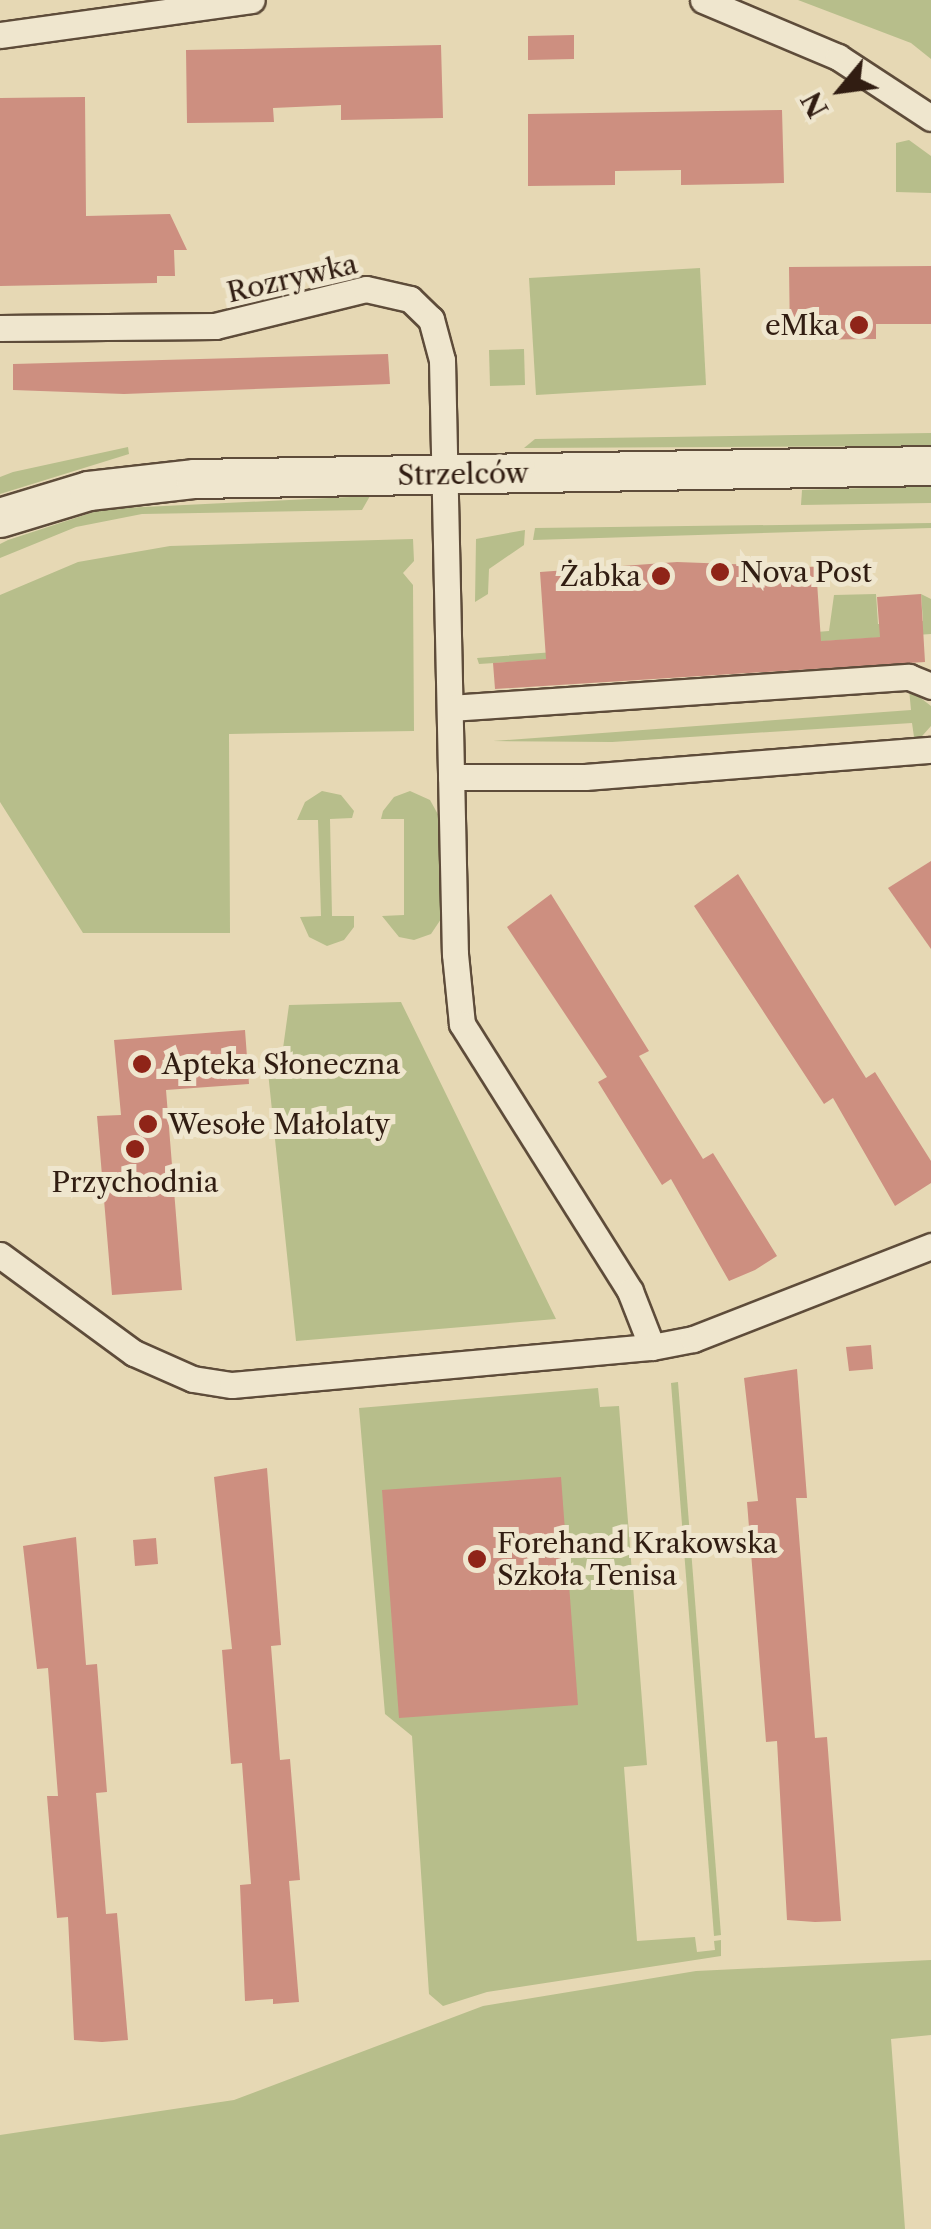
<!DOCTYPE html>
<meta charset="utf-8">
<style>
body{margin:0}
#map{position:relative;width:931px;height:2229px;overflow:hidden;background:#e6d8b4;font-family:"Libre Caslon Text",serif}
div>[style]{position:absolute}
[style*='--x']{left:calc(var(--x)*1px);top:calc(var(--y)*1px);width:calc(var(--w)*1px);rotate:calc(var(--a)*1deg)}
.green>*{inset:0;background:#b7be8b}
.building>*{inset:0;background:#cd8f80}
.roads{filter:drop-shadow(2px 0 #5e4c3a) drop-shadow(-2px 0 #5e4c3a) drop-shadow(0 2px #5e4c3a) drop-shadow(0 -2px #5e4c3a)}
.street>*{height:25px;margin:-12.5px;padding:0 12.5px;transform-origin:12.5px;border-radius:12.5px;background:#efe6ce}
.secondary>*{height:38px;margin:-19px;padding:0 19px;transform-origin:19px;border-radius:19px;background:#efe6ce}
.dots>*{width:28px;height:28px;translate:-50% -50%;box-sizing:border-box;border:5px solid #efe6ce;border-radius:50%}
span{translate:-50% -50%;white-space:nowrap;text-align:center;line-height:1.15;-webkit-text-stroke:10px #efe6ce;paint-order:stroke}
.street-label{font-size:28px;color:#311d12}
.poi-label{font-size:28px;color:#311d12}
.right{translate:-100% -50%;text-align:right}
.left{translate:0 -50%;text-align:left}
.north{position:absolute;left:791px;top:40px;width:100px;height:100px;-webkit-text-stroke:8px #efe6ce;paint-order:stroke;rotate:241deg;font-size:28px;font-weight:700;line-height:40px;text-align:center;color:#311d12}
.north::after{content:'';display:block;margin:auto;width:35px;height:45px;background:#311d12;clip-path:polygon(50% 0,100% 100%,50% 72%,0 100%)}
</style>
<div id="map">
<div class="green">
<div style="clip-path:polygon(798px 0,931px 0,931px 59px,911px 43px)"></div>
<div style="clip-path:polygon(909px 140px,931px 156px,931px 193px,896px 192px,896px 143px)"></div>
<div style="clip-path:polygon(700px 268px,706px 385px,536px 395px,529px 278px)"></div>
<div style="clip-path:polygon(524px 349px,525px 385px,490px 386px,489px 350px)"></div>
<div style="clip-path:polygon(931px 433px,931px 446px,524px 448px,535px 439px)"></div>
<div style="clip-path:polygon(128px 447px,129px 454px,0 494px,0 477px,13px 472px)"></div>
<div style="clip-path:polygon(931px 486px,931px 503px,801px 505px,802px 490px)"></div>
<div style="clip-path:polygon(370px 496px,362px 510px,142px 514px,76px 527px,0 558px,0 544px,8px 540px,103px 509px)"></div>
<div style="clip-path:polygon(931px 523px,931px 528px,533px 540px,535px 528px)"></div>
<div style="clip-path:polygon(525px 530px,524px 545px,489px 569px,488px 594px,475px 602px,476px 539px)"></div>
<div style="clip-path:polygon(413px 539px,414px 561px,403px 573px,413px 585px,414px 731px,229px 734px,230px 933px,83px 933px,0 802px,0 595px,78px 562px,170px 546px)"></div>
<div style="clip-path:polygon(876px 594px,878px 624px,923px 621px,921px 594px,931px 599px,931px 634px,479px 664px,477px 658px,829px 631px,834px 595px)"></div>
<div style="clip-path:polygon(909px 689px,931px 706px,931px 726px,915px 744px,912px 723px,612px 742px,493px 741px,911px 710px)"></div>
<div style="clip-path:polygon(322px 791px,341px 795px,354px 811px,352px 818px,330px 819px,332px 916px,354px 916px,354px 927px,344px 940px,327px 946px,309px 937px,300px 917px,321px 916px,318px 820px,297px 820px,305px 802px)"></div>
<div style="clip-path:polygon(410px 791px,430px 800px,440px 818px,441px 919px,431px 934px,414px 940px,399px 937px,382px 916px,404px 915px,404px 819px,381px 819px,383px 811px,394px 797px)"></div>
<div style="clip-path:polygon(401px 1002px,556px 1319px,296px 1341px,268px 1072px,280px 1070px,289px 1005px)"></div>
<div style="clip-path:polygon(678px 1382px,721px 1935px,714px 1936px,671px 1383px)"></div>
<div style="clip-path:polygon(598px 1388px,600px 1407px,619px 1406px,647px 1765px,624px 1767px,637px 1941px,695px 1937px,697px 1952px,715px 1950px,714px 1941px,721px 1940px,721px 1956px,487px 1992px,443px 2006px,429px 1994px,412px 1736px,385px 1714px,359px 1408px)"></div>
<div style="clip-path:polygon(931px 1960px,931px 2035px,891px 2039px,905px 2229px,0 2229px,0 2135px,234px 2100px,483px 2006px,696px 1971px)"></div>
</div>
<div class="building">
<div style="clip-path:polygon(574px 35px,574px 59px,528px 60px,528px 36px)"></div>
<div style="clip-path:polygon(441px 45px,443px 118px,341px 120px,341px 105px,273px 108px,274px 122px,187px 123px,186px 50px)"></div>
<div style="clip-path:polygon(85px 97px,86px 216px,170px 214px,187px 250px,174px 250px,175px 276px,157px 276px,157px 283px,0 286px,0 98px)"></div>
<div style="clip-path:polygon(782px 110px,784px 183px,681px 185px,681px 170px,615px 171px,615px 185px,528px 186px,528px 114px)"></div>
<div style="clip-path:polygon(931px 266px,931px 324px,876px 324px,876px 339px,790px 340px,789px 267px)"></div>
<div style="clip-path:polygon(388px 354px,390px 384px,124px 394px,13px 390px,13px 364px)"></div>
<div style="clip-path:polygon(677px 562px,816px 567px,821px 641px,880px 637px,877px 597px,921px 594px,925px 662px,495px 689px,493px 663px,546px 659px,540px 572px)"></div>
<div style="clip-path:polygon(931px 861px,931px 949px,888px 888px)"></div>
<div style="clip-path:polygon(738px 874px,866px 1078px,875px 1072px,931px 1161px,931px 1183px,895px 1206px,833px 1098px,824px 1104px,694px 906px)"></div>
<div style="clip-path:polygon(551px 894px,649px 1051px,639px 1056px,703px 1159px,713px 1153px,777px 1256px,755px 1270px,729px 1281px,671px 1179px,662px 1185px,598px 1082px,607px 1077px,507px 927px)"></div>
<div style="clip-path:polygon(245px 1030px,249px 1084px,166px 1090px,182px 1290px,112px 1295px,97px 1116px,121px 1115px,114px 1040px)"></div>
<div style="clip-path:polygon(871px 1345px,873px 1369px,849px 1371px,846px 1347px)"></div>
<div style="clip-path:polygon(797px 1369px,807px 1498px,796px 1498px,815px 1738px,827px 1737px,841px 1921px,815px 1922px,787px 1920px,777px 1741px,766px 1742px,747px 1502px,758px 1501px,744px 1378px)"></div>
<div style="clip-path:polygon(267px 1468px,281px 1645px,271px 1646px,280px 1760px,290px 1759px,300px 1880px,289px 1881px,299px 2002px,273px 2004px,273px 1999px,245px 2001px,240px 1885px,251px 1884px,242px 1763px,231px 1764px,222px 1650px,232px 1649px,214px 1477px)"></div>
<div style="clip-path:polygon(561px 1477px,578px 1705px,399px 1718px,382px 1490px)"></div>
<div style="clip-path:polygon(76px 1537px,86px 1665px,97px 1664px,107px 1792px,96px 1793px,106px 1914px,117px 1913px,128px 2040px,102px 2042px,74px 2040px,68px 1917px,57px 1918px,47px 1796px,58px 1796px,48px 1668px,37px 1669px,23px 1546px)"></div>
<div style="clip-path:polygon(156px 1538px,158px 1564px,135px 1566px,133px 1540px)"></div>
</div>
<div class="roads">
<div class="street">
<div style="--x:703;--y:0;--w:147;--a:22.9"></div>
<div style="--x:838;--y:57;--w:111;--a:33.3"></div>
<div style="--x:0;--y:35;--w:254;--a:-7.9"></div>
<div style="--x:0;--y:328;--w:215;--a:-0.5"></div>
<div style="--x:215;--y:326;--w:155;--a:-13.8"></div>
<div style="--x:366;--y:289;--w:45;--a:12.8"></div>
<div style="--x:410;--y:299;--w:29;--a:44"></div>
<div style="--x:431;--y:319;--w:42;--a:75"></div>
<div style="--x:442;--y:360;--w:594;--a:88.75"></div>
<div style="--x:455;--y:954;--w:70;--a:84.3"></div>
<div style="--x:462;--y:1024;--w:315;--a:57.8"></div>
<div style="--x:630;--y:1291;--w:60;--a:68.6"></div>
<div style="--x:450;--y:708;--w:460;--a:-3.9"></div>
<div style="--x:909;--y:677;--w:24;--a:22"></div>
<div style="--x:451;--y:777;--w:134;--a:0"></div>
<div style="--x:585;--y:777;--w:347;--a:-4.5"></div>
<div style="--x:0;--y:1255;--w:166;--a:36.2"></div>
<div style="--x:134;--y:1353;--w:64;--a:23.8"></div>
<div style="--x:193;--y:1379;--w:39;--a:9"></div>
<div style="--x:232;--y:1385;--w:422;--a:-5.2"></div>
<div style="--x:652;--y:1347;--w:42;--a:-11"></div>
<div style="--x:693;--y:1339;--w:256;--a:-21.3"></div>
</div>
<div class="secondary">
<div style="--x:0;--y:518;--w:93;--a:-16.9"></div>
<div style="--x:89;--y:491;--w:107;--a:-6.5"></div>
<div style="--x:195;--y:479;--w:736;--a:-1.01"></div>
</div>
</div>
<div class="dots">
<div style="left:859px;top:325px;background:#8f2418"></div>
<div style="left:720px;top:572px;background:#8f2418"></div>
<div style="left:661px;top:576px;background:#8f2418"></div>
<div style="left:142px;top:1064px;background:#8f2418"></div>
<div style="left:148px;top:1124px;background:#8f2418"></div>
<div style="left:135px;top:1149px;background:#8f2418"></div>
<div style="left:477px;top:1559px;background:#8f2418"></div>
</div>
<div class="street-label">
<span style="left:292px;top:278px;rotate:-13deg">Rozrywka</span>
<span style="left:463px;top:474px;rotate:-1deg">Strzelców</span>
</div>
<div class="poi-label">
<span class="right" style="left:839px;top:325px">eMka</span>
<span class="left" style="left:740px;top:572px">Nova Post</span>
<span class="right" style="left:641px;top:576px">Żabka</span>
<span class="left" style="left:162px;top:1064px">Apteka Słoneczna</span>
<span class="left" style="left:168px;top:1124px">Wesołe Małolaty</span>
<span style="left:135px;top:1182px">Przychodnia</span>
<span class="left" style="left:497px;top:1559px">Forehand Krakowska<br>Szkoła Tenisa</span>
</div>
<div class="north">N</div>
</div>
